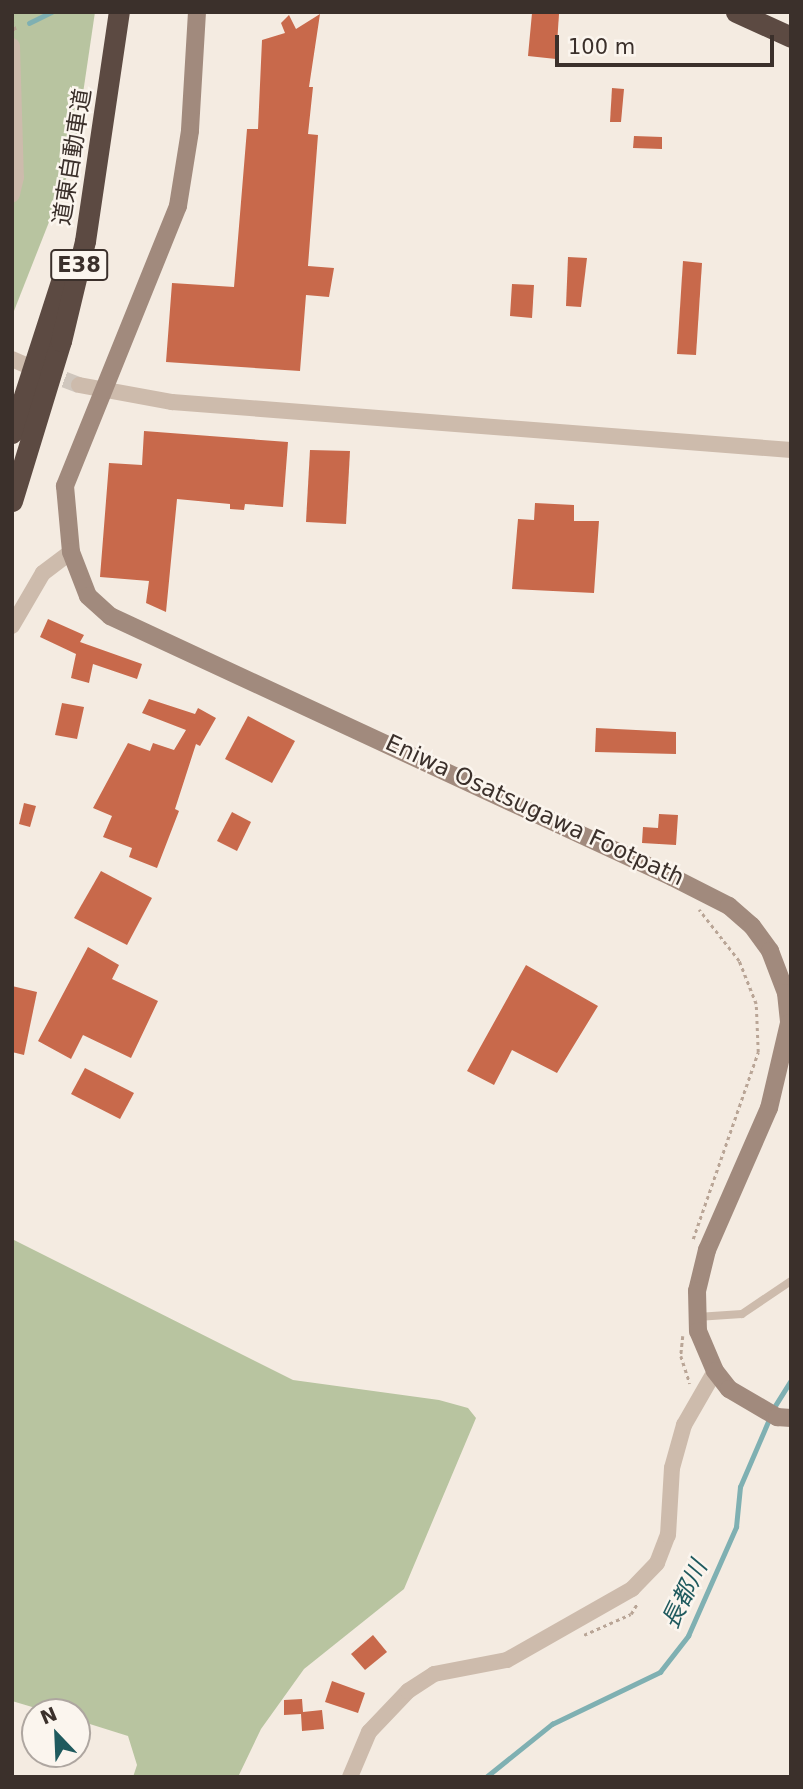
<!DOCTYPE html>
<meta charset="utf-8">
<style>
body{margin:0}
#map{position:relative;width:803px;height:1789px;overflow:hidden;background:#f4ebe1;font-family:"DejaVu Sans","Noto Sans JP",sans-serif}
div>[style]{position:absolute}
[style*='--x']{left:calc(var(--x)*1px);top:calc(var(--y)*1px);width:calc(var(--w)*1px);rotate:calc(var(--a)*1deg)}
.green>*{inset:0;background:#b8c4a0}
.stream>*{height:4.5px;margin:-2.25px;padding:0 2.25px;transform-origin:2.25px;border-radius:2.25px;background:#7fb0b2}
.building>*{inset:0;background:#c8694b}
.street-tunnel>*{height:16px;margin-top:-8px;transform-origin:0;background:repeating-linear-gradient(90deg,#cfc6bd 0 16px,transparent 0 24px)}
.path>*{height:2.5px;margin-top:-1.25px;transform-origin:0;background:repeating-linear-gradient(90deg,#b9a596 0 3.5px,transparent 0 7px)}
.lane>*{height:8px;margin:-4px;padding:0 4px;transform-origin:4px;border-radius:4px;background:#cdbbac}
.street>*{height:16px;margin:-8px;padding:0 8px;transform-origin:8px;border-radius:8px;background:#cdbbac}
.secondary>*{height:18px;margin:-9px;padding:0 9px;transform-origin:9px;border-radius:9px;background:#a18a7d}
.highway>*{height:21px;margin:-10.5px;padding:0 10.5px;transform-origin:10.5px;border-radius:10.5px;background:#5c4a42}
span{translate:-50% -50%;white-space:nowrap;text-align:center;line-height:1.15;-webkit-text-stroke:5px #fbf5ee;paint-order:stroke}
.shield-label span{padding:2px 5px;background:#fbf5ee;border:2px solid;border-radius:5px;-webkit-text-stroke-width:0}
.shield-label{font-size:21px;color:#3b302b;font-weight:700}
.street-label{font-size:23px;color:#3b302b}
.water-label{font-size:24px;color:#1f5a5e;font-style:italic}
.frame{position:absolute;inset:0;border:14px solid #3b302b;pointer-events:none}
.north{position:absolute;left:21px;top:1698px;width:70px;height:70px;box-sizing:border-box;background:#fbf5ee;border:2px solid #aea6a0;border-radius:50%;rotate:337deg;font-size:19px;font-weight:700;line-height:28px;text-align:center;color:#3b302b}
.north::after{content:'';display:block;margin:auto;width:24px;height:32px;background:#1f5a5e;clip-path:polygon(50% 0,100% 100%,50% 72%,0 100%)}
.scale{position:absolute;left:555px;top:35px;width:219px;height:32px;box-sizing:border-box;border:4px solid #3b302b;border-top:0;padding-left:9px;font-size:21px;line-height:24px;white-space:nowrap;color:#3b302b;-webkit-text-stroke:5px #fbf5ee;paint-order:stroke}
</style>
<div id="map">
<div class="green">
<div style="clip-path:polygon(12px 12px,95px 12px,73px 161px,12px 316px)"></div>
<div style="clip-path:polygon(12px 1239px,293px 1380px,439px 1400px,468px 1408px,476px 1418px,404px 1589px,304px 1669px,261px 1729px,238px 1777px,133px 1777px,137px 1765px,128px 1736px,77px 1720px,77px 1712px,49px 1712px,12px 1701px)"></div>
</div>
<div class="stream">
<div style="--x:29;--y:23;--w:25;--a:-26"></div>
<div style="--x:773;--y:1409;--w:34;--a:-58"></div>
<div style="--x:486;--y:1777;--w:85;--a:-38.8"></div>
<div style="--x:552;--y:1724;--w:120;--a:-25.7"></div>
<div style="--x:660;--y:1672;--w:46;--a:-52.1"></div>
<div style="--x:688;--y:1636;--w:119;--a:-66.2"></div>
<div style="--x:736;--y:1527;--w:40;--a:-84.3"></div>
<div style="--x:740;--y:1487;--w:76;--a:-66.8"></div>
</div>
<div class="building">
<div style="clip-path:polygon(532px 13px,559px 14px,556px 59px,528px 56px)"></div>
<div style="clip-path:polygon(320px 14px,309px 87px,313px 87px,308px 134px,318px 135px,308px 266px,334px 268px,329px 297px,306px 295px,300px 371px,166px 362px,172px 283px,234px 287px,247px 129px,258px 129px,262px 40px,285px 33px,281px 23px,289px 15px,296px 29px)"></div>
<div style="clip-path:polygon(612px 88px,624px 89px,621px 122px,610px 122px)"></div>
<div style="clip-path:polygon(634px 136px,662px 137px,662px 149px,633px 148px)"></div>
<div style="clip-path:polygon(568px 257px,587px 258px,581px 307px,566px 306px)"></div>
<div style="clip-path:polygon(683px 261px,702px 263px,696px 355px,677px 354px)"></div>
<div style="clip-path:polygon(512px 284px,534px 285px,532px 318px,510px 316px)"></div>
<div style="clip-path:polygon(144px 431px,288px 442px,283px 507px,245px 504px,244px 510px,230px 509px,230px 504px,177px 499px,166px 612px,146px 603px,149px 581px,100px 577px,109px 463px,142px 465px)"></div>
<div style="clip-path:polygon(310px 450px,350px 451px,346px 524px,306px 522px)"></div>
<div style="clip-path:polygon(535px 503px,574px 505px,574px 521px,599px 521px,594px 593px,512px 589px,518px 519px,534px 520px)"></div>
<div style="clip-path:polygon(48px 619px,84px 635px,80px 642px,142px 664px,137px 679px,93px 664px,89px 683px,71px 678px,76px 654px,40px 637px)"></div>
<div style="clip-path:polygon(149px 699px,195px 714px,198px 708px,216px 718px,200px 746px,196px 744px,175px 809px,179px 811px,157px 868px,129px 857px,132px 848px,103px 837px,112px 816px,93px 808px,128px 743px,150px 751px,153px 743px,174px 750px,186px 730px,142px 713px)"></div>
<div style="clip-path:polygon(62px 703px,84px 707px,77px 739px,55px 735px)"></div>
<div style="clip-path:polygon(248px 716px,295px 741px,272px 783px,225px 759px)"></div>
<div style="clip-path:polygon(596px 728px,676px 732px,676px 754px,595px 752px)"></div>
<div style="clip-path:polygon(24px 803px,36px 806px,30px 827px,19px 824px)"></div>
<div style="clip-path:polygon(232px 812px,251px 822px,237px 851px,217px 841px)"></div>
<div style="clip-path:polygon(659px 814px,678px 815px,676px 845px,642px 843px,643px 827px,658px 828px)"></div>
<div style="clip-path:polygon(101px 871px,152px 898px,127px 945px,74px 918px)"></div>
<div style="clip-path:polygon(88px 947px,119px 965px,112px 979px,158px 1001px,131px 1058px,83px 1035px,71px 1059px,38px 1041px)"></div>
<div style="clip-path:polygon(526px 965px,598px 1006px,557px 1073px,512px 1050px,494px 1085px,467px 1071px)"></div>
<div style="clip-path:polygon(12px 986px,37px 992px,24px 1055px,12px 1052px)"></div>
<div style="clip-path:polygon(85px 1068px,134px 1093px,120px 1119px,71px 1094px)"></div>
<div style="clip-path:polygon(373px 1635px,387px 1652px,365px 1670px,351px 1654px)"></div>
<div style="clip-path:polygon(332px 1681px,365px 1693px,358px 1713px,325px 1702px)"></div>
<div style="clip-path:polygon(302px 1699px,303px 1712px,322px 1710px,324px 1729px,302px 1731px,301px 1714px,284px 1715px,284px 1700px)"></div>
</div>
<div class="street-tunnel">
<div style="--x:42;--y:371;--w:40;--a:21"></div>
</div>
<div class="path">
<div style="--x:12;--y:20;--w:12;--a:70"></div>
<div style="--x:693;--y:1239;--w:198;--a:-70.8"></div>
<div style="--x:758;--y:1052;--w:48;--a:-92.4"></div>
<div style="--x:756;--y:1004;--w:46;--a:-111.6"></div>
<div style="--x:739;--y:961;--w:65;--a:-128.1"></div>
<div style="--x:683;--y:1336;--w:20;--a:96"></div>
<div style="--x:681;--y:1356;--w:29;--a:72"></div>
<div style="--x:584;--y:1635;--w:51;--a:-24.1"></div>
<div style="--x:631;--y:1614;--w:12;--a:-59"></div>
</div>
<div class="lane">
<div style="--x:697;--y:1317;--w:45;--a:-3.8"></div>
<div style="--x:742;--y:1314;--w:59;--a:-34"></div>
</div>
<div class="street">
<div style="--x:12;--y:46;--w:131;--a:88.3"></div>
<div style="--x:16;--y:177;--w:18;--a:103"></div>
<div style="--x:12;--y:359;--w:12;--a:24"></div>
<div style="--x:79;--y:385;--w:95;--a:10.4"></div>
<div style="--x:172;--y:402;--w:621;--a:4.43"></div>
<div style="--x:12;--y:626;--w:61;--a:-59.7"></div>
<div style="--x:43;--y:573;--w:35;--a:-37"></div>
<div style="--x:350;--y:1777;--w:49;--a:-67.1"></div>
<div style="--x:369;--y:1732;--w:57;--a:-46.4"></div>
<div style="--x:408;--y:1691;--w:31;--a:-33"></div>
<div style="--x:434;--y:1674;--w:74;--a:-10.9"></div>
<div style="--x:507;--y:1660;--w:144;--a:-29.6"></div>
<div style="--x:632;--y:1589;--w:36;--a:-46"></div>
<div style="--x:657;--y:1563;--w:30;--a:-69"></div>
<div style="--x:668;--y:1535;--w:67;--a:-86.6"></div>
<div style="--x:672;--y:1468;--w:45;--a:-74.4"></div>
<div style="--x:684;--y:1425;--w:62;--a:-60.1"></div>
</div>
<div class="secondary">
<div style="--x:197;--y:12;--w:119;--a:93.4"></div>
<div style="--x:190;--y:131;--w:76;--a:99.1"></div>
<div style="--x:178;--y:206;--w:302;--a:112"></div>
<div style="--x:65;--y:486;--w:66;--a:84.8"></div>
<div style="--x:71;--y:552;--w:47;--a:68.9"></div>
<div style="--x:88;--y:596;--w:30;--a:42"></div>
<div style="--x:110;--y:616;--w:620;--a:24.91"></div>
<div style="--x:672;--y:877;--w:64;--a:27"></div>
<div style="--x:729;--y:906;--w:30;--a:41"></div>
<div style="--x:752;--y:926;--w:31;--a:54"></div>
<div style="--x:770;--y:951;--w:45;--a:69.1"></div>
<div style="--x:786;--y:993;--w:30;--a:84"></div>
<div style="--x:789;--y:1023;--w:87;--a:103.2"></div>
<div style="--x:769;--y:1108;--w:155;--a:113.6"></div>
<div style="--x:707;--y:1250;--w:42;--a:103.7"></div>
<div style="--x:697;--y:1291;--w:40;--a:88.6"></div>
<div style="--x:698;--y:1331;--w:43;--a:67"></div>
<div style="--x:715;--y:1371;--w:23;--a:52"></div>
<div style="--x:729;--y:1389;--w:56;--a:30.3"></div>
<div style="--x:777;--y:1417;--w:14;--a:4"></div>
</div>
<div class="highway">
<div style="--x:736;--y:12;--w:60;--a:24.4"></div>
<div style="--x:12;--y:433;--w:163;--a:-72.1"></div>
<div style="--x:12;--y:501;--w:167;--a:-73"></div>
<div style="--x:61;--y:341;--w:103;--a:-76.5"></div>
<div style="--x:85;--y:241;--w:232;--a:-81.6"></div>
</div>
<div class="shield-label">
<span style="left:79px;top:265px">E38</span>
</div>
<div class="street-label">
<span style="left:72px;top:157px;rotate:-81deg">道東自動車道</span>
<span style="left:535px;top:810px;rotate:25deg">Eniwa Osatsugawa Footpath</span>
</div>
<div class="water-label">
<span style="left:685px;top:1595px;rotate:-64deg">長都川</span>
</div>
<div class="frame"></div>
<div class="north">N</div>
<div class="scale">100 m</div>
</div>
